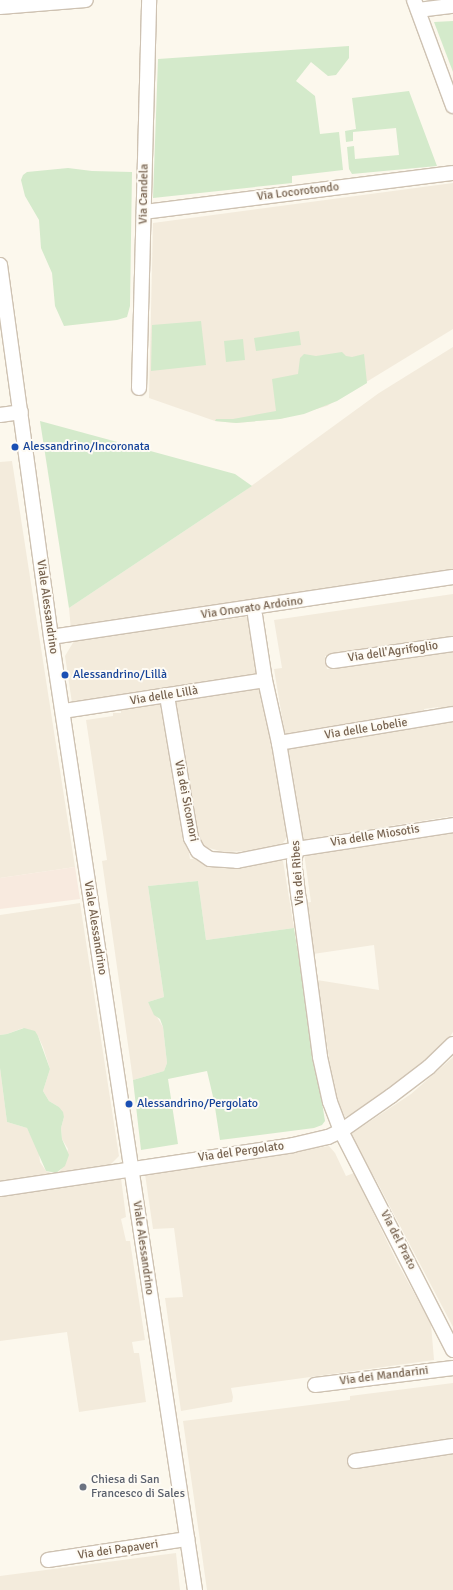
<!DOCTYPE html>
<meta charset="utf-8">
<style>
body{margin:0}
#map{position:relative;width:453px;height:1590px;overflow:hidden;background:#fcf8ed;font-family:Signika,sans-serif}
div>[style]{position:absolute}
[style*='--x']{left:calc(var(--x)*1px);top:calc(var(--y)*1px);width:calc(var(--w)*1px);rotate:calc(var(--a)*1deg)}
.residential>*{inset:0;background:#f3ebdc}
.commercial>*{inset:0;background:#f8eadf}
.green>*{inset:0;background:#d4eacb}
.roads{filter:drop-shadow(1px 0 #cec2b2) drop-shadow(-1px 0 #cec2b2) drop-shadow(0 1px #cec2b2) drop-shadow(0 -1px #cec2b2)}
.minor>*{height:14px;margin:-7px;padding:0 7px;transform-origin:7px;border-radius:7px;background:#fff}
.dots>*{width:11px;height:11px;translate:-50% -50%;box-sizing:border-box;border:2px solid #fefbf4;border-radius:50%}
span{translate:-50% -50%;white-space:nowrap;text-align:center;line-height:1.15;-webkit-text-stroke:4px #fefbf4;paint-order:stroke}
.street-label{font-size:12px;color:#776350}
.transit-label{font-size:12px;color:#164399}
.left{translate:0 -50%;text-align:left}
.worship-label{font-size:12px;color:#5b616d}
</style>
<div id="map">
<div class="residential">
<div style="clip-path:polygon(453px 183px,453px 329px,327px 406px,280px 419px,236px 423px,215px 421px,149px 398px,153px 223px)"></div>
<div style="clip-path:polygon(453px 347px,453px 569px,258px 598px,258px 602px,71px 630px,69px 608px,243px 492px,379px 393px)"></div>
<div style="clip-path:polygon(12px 461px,75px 867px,0 878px,0 462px)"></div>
<div style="clip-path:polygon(453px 594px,453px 638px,325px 656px,327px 669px,453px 651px,453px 708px,439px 710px,438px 707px,424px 709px,424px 714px,285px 735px,274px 669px,282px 668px,274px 620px)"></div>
<div style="clip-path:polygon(251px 616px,260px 678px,72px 703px,65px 656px,74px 641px)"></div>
<div style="clip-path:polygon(262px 688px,286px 827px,286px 839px,281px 845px,250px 851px,224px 852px,205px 847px,198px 842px,174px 700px)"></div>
<div style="clip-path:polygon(165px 703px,190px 859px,283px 861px,294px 928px,206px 940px,198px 881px,148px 886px,164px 997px,148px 1002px,163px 1027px,167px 1063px,164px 1071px,133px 1080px,102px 861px,107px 860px,86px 720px,113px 716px,113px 713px,121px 713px,121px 710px)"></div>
<div style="clip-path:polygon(453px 721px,453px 816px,302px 840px,288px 748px)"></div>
<div style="clip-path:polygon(453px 831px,453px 1032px,447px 1041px,396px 1084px,356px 1112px,345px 1117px,335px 1097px,317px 980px,379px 990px,374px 945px,313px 954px,305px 903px,311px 902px,304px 853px)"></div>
<div style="clip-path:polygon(80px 903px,119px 1156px,110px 1165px,56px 1173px,61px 1170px,68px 1149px,62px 1139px,61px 1128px,64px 1117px,59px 1107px,49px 1101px,43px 1091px,50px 1069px,43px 1047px,38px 1036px,23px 1028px,7px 1034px,0 1035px,0 915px)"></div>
<div style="clip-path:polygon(453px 1057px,453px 1327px,376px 1180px,348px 1136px,411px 1094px)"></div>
<div style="clip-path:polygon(0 1068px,7px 1122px,27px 1128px,39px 1152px,40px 1162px,46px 1171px,51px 1173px,0 1181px)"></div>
<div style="clip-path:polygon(329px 1146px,335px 1153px,346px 1176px,354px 1173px,397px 1262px,431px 1324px,434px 1360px,231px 1388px,233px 1397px,232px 1402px,181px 1411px,165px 1298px,183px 1297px,174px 1228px,153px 1229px,145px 1174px)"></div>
<div style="clip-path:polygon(121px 1178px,126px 1217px,121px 1219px,126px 1241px,130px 1241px,145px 1340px,132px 1342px,134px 1353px,139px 1353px,146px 1402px,79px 1412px,67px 1332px,0 1341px,0 1195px)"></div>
<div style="clip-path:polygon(453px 1383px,453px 1590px,207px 1590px,183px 1421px,350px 1400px,350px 1396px)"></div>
<div style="clip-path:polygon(176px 1553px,180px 1590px,0 1590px,0 1576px)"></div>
</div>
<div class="commercial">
<div style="clip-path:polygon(75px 867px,80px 899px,0 909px,0 878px)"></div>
</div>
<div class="green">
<div style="clip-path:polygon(453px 21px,453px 72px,434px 22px)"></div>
<div style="clip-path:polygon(349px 46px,349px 58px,336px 75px,328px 76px,311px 62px,296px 81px,315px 96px,320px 134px,339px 132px,343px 170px,292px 176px,292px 183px,153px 198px,158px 59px)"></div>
<div style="clip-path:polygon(409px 91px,437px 166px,352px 174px,349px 169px,347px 147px,354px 146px,355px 159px,399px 155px,396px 128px,353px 132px,353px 141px,346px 142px,345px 131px,356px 129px,352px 98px)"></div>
<div style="clip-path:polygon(68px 168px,92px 171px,132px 172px,130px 306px,127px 317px,117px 320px,64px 326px,55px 306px,52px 273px,41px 248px,39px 220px,25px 196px,21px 180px,23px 175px,27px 172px)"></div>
<div style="clip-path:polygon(201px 321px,206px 365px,151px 371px,152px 325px)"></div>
<div style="clip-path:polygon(299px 331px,301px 345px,256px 351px,254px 338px)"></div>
<div style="clip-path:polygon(243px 339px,245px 360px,226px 362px,224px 341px)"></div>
<div style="clip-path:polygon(342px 352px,346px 356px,352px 357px,364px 354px,367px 383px,337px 401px,304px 414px,280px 419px,236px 423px,215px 421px,216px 419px,233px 419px,276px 411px,272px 379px,298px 374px,300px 358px,304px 354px,316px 356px)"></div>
<div style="clip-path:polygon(40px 421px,235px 474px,252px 486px,69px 608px)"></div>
<div style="clip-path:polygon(198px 881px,206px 940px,294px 928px,325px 1121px,322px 1125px,314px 1128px,220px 1140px,214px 1101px,207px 1071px,168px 1079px,178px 1144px,141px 1150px,133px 1080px,164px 1071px,167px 1063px,163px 1027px,160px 1019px,154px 1015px,148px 1002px,164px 997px,148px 886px)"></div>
<div style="clip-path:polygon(24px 1028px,35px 1031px,38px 1036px,50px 1069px,43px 1091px,49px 1101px,59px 1107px,63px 1112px,64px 1117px,61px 1128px,62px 1139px,69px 1155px,65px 1166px,56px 1173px,46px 1171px,27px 1128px,7px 1122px,0 1068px,0 1035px,7px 1034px)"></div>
</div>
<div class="roads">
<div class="minor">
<div style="--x:414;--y:0;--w:113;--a:69.8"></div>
<div style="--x:0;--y:7;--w:86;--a:-4.7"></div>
<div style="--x:418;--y:10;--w:35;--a:-7"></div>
<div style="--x:144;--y:212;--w:311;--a:-7.2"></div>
<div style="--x:0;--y:265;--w:375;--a:82.2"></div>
<div style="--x:51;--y:637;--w:964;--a:81.41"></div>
<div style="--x:139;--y:388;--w:388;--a:-88.5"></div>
<div style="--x:0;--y:415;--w:21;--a:-8"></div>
<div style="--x:255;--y:615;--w:66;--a:81.3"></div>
<div style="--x:265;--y:680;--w:65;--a:77.5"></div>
<div style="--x:279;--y:743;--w:108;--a:80.4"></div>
<div style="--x:297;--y:849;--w:12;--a:104"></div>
<div style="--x:294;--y:861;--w:38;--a:83"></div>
<div style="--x:299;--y:899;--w:159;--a:82.4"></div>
<div style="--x:320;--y:1057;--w:46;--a:77.5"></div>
<div style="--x:330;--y:1102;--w:31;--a:69"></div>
<div style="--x:341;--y:1131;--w:246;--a:62.9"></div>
<div style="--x:51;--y:637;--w:406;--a:-8.5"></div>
<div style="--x:333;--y:661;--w:121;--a:-8.1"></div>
<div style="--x:167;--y:696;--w:144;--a:80.4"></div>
<div style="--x:191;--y:838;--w:15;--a:62"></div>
<div style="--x:198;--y:851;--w:14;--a:34"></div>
<div style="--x:210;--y:859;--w:27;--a:4"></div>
<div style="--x:237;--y:861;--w:61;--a:-11.3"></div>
<div style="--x:297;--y:849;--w:158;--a:-8.7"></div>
<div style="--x:63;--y:711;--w:204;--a:-8.7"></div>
<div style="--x:279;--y:743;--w:176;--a:-9.5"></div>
<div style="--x:0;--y:1189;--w:296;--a:-8.5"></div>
<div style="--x:293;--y:1145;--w:36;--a:-13"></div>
<div style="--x:328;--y:1137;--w:14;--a:-25"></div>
<div style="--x:341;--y:1131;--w:61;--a:-35"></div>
<div style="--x:391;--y:1096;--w:48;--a:-37.3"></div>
<div style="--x:429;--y:1067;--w:33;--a:-44"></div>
<div style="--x:315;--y:1385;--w:139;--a:-7"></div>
<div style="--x:355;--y:1461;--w:99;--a:-8.7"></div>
<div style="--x:48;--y:1560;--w:141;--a:-8.6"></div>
</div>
</div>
<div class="dots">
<div style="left:15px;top:447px;background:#1a4fb4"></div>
<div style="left:65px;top:675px;background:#1a4fb4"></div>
<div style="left:129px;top:1104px;background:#1a4fb4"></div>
<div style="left:83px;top:1487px;background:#6b7280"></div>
</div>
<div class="street-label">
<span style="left:298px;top:192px;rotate:-7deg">Via Locorotondo</span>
<span style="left:144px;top:194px;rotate:-89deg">Via Candela</span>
<span style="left:47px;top:607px;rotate:82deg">Viale Alessandrino</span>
<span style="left:252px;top:608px;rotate:-8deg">Via Onorato Ardoino</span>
<span style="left:393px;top:652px;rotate:-8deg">Via dell'Agrifoglio</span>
<span style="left:164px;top:696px;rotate:-9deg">Via delle Lillà</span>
<span style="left:366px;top:729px;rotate:-9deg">Via delle Lobelie</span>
<span style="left:186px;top:801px;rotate:79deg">Via dei Sicomori</span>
<span style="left:375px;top:836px;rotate:-9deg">Via delle Miosotis</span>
<span style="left:298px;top:873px;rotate:-94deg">Via dei Ribes</span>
<span style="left:95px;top:928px;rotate:81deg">Viale Alessandrino</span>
<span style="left:241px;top:1152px;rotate:-8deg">Via del Pergolato</span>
<span style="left:398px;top:1240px;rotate:63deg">Via del Prato</span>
<span style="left:143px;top:1248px;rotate:82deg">Viale Alessandrino</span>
<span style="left:384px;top:1376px;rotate:-7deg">Via dei Mandarini</span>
<span style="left:118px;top:1550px;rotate:-8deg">Via dei Papaveri</span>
</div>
<div class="transit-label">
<span class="left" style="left:23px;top:447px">Alessandrino/Incoronata</span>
<span class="left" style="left:73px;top:675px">Alessandrino/Lillà</span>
<span class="left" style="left:137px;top:1104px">Alessandrino/Pergolato</span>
</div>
<div class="worship-label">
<span class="left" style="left:91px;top:1487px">Chiesa di San<br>Francesco di Sales</span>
</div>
</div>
